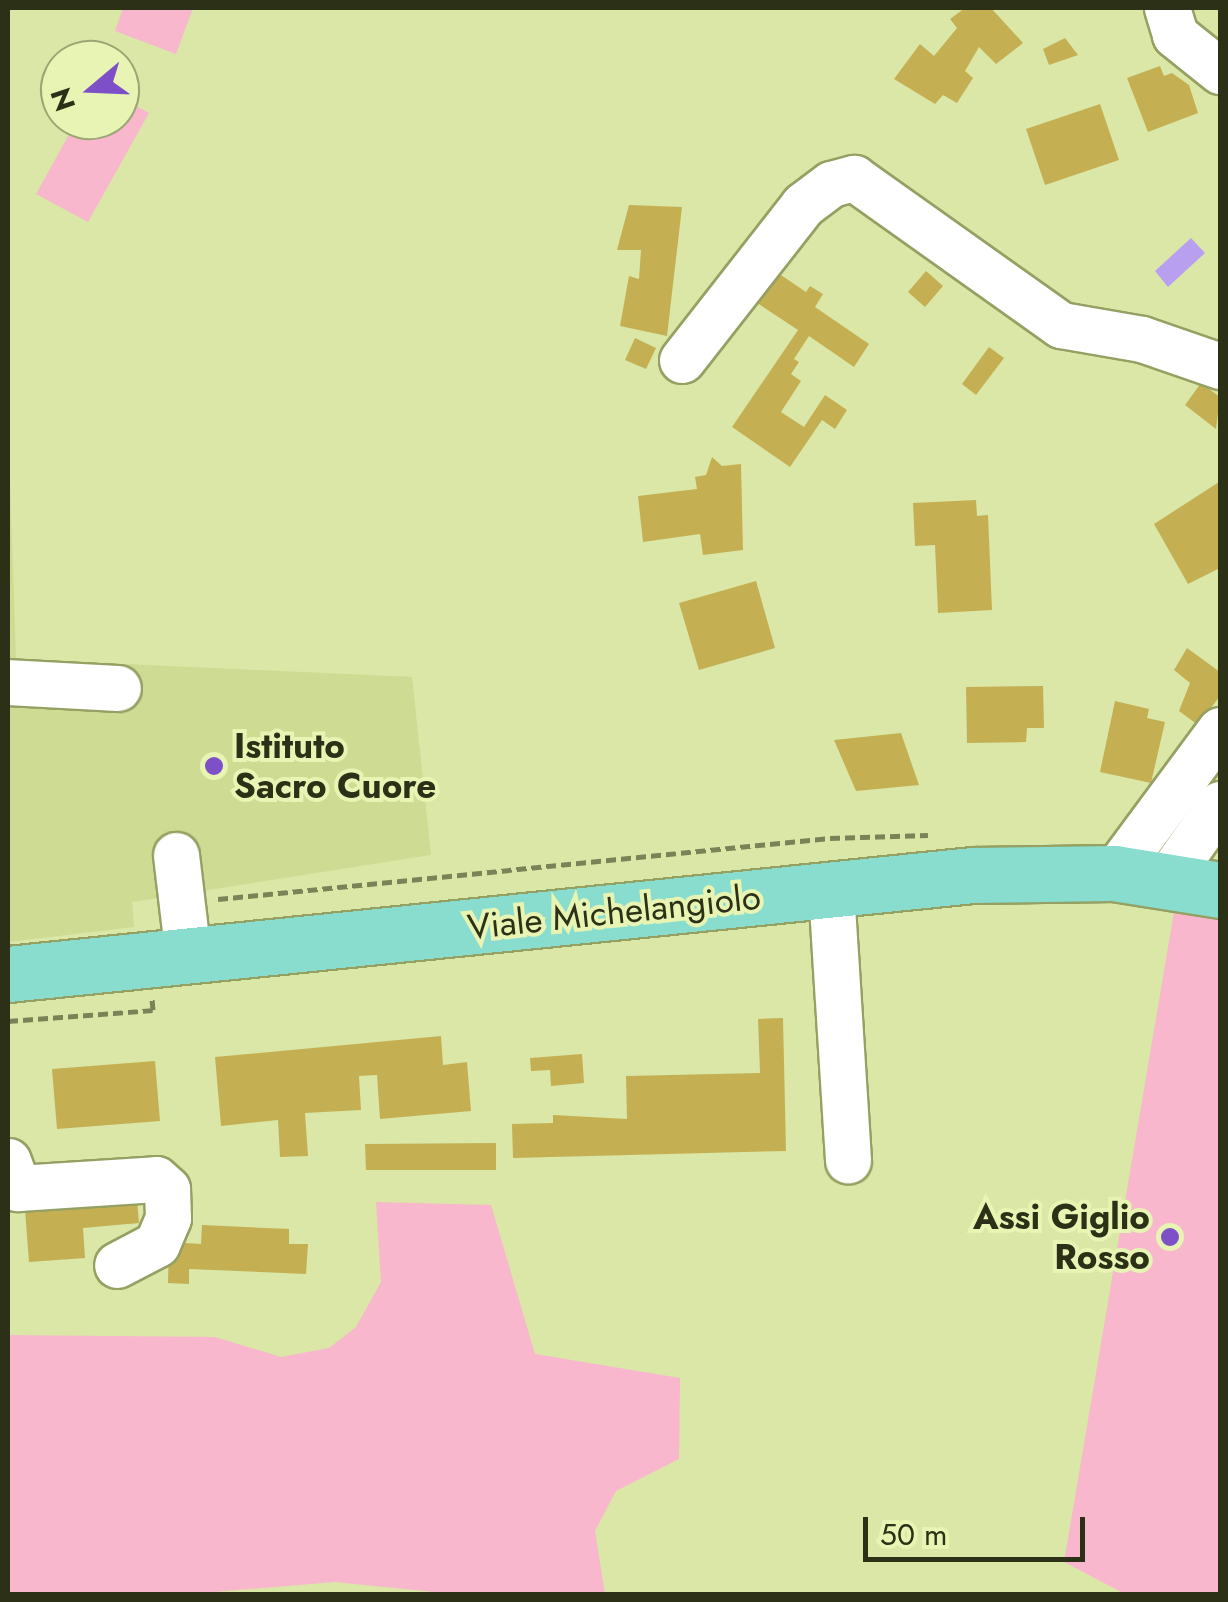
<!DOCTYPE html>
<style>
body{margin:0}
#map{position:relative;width:1228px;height:1602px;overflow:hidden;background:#dae7a6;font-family:Jost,sans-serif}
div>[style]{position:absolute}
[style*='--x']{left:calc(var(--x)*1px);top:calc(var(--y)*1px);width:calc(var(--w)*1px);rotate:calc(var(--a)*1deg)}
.built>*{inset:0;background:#cddb93}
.green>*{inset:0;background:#f8b7cc}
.water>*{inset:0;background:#b89ff0}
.building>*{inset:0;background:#c4b053}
.path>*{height:5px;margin-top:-2.5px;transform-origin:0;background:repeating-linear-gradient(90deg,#7a8357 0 10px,transparent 0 15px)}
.roads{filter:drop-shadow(2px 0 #95a063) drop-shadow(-2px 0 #95a063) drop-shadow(0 2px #95a063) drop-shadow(0 -2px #95a063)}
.minor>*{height:45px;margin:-22.5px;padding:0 22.5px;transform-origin:22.5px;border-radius:22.5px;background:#fff}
.major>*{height:55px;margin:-27.5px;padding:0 27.5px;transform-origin:27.5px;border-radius:27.5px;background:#89ddce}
.dots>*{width:28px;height:28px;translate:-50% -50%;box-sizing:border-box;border:5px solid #e7f4b3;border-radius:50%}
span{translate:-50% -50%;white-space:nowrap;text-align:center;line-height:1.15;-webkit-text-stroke:8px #e7f4b3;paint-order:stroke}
.poi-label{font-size:35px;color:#2b3016;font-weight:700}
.left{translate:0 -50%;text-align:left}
.right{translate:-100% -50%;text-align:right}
.street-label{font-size:35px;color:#2b3016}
.frame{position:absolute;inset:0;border:10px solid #2b3016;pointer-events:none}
.north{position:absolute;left:40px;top:40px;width:100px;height:100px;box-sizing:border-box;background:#e7f4b3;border:2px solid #9ca674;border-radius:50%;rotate:251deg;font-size:28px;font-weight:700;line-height:40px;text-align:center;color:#2b3016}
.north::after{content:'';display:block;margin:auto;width:35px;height:45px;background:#7e50c8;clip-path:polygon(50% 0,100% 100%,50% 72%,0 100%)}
.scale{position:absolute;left:863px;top:1517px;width:222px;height:45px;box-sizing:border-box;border:5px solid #2b3016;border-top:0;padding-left:12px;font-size:30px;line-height:35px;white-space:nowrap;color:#2b3016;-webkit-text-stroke:8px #e7f4b3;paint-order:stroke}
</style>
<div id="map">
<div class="built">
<div style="clip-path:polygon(8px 420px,16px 659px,412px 677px,431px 855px,132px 902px,134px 927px,8px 942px)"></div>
</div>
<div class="green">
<div style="clip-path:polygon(123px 8px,193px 8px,176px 54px,115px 31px)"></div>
<div style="clip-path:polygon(120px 97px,149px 113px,88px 222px,36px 194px,77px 120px,120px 120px)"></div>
<div style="clip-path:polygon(1176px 900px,1220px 912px,1220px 1594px,1125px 1594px,1064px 1562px)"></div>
<div style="clip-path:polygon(376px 1202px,491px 1205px,535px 1354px,680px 1378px,679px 1459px,616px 1491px,595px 1531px,605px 1594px,454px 1594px,335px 1582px,189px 1594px,8px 1594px,8px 1335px,215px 1337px,281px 1357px,329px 1348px,356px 1327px,381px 1282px)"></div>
</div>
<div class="water">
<div style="clip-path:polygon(1191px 238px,1205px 253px,1168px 287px,1155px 271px)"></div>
</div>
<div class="building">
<div style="clip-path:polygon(965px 8px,991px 8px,1023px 43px,996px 64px,979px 47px,965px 71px,973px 78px,957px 103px,943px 95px,935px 104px,894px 79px,920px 44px,934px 56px,957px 28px,950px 19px)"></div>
<div style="clip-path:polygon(1065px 38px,1078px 55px,1049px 65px,1043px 49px)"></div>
<div style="clip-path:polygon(1160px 66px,1164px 76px,1172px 73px,1189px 85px,1198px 113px,1148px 132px,1127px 78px)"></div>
<div style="clip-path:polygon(1100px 104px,1119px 160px,1045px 185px,1026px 129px)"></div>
<div style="clip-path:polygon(629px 205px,682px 207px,667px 336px,620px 326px,629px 276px,639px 279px,641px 250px,617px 250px)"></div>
<div style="clip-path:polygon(760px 261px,806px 292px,810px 286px,823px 294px,815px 307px,869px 344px,854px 367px,809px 336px,794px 359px,799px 362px,791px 374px,801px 381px,781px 412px,804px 427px,825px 395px,847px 410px,835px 429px,822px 420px,790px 467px,732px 427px,798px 330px,748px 297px)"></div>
<div style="clip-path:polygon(926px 271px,943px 286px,925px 307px,908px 292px)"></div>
<div style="clip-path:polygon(635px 338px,656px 348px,646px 369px,625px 360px)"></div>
<div style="clip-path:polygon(989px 347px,1004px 358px,976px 395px,962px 384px)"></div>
<div style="clip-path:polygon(1201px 383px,1220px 397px,1216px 429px,1185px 405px)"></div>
<div style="clip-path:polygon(712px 457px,722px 466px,741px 464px,743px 550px,703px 555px,700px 534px,643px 542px,638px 496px,697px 489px,695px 477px,706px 475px)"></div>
<div style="clip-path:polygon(1219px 482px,1220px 568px,1188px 584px,1154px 524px)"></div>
<div style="clip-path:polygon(976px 500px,977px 516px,988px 515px,992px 610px,938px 613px,935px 545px,915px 546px,913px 503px)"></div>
<div style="clip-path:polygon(756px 581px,775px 648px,699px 670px,679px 603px)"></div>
<div style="clip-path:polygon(1187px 648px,1220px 672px,1220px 696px,1198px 725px,1179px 711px,1190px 683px,1174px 670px)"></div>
<div style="clip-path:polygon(1043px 686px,1044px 728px,1027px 728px,1026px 742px,967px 743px,966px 687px)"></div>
<div style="clip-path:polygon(1115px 701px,1149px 709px,1147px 718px,1165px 722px,1151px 783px,1100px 772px)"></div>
<div style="clip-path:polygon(901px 733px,919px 785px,856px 791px,834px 740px)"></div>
<div style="clip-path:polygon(783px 1018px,786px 1151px,513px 1158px,512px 1124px,553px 1123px,553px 1115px,627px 1119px,626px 1076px,760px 1073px,758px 1019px)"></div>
<div style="clip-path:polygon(441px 1036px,443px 1065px,467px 1062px,471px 1111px,380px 1119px,377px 1075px,359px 1076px,361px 1110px,305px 1113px,308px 1156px,280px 1157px,278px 1120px,221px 1126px,215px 1057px)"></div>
<div style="clip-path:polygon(582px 1054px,584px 1083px,551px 1086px,550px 1070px,531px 1071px,530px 1058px)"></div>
<div style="clip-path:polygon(155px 1061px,160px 1121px,57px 1129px,52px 1069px)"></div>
<div style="clip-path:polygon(496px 1143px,496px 1170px,366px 1170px,365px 1144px)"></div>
<div style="clip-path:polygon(136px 1189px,139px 1223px,83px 1228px,85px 1258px,29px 1262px,24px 1197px)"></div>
<div style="clip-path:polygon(202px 1225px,289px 1229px,289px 1244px,308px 1244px,306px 1274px,189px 1269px,189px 1284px,168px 1283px,169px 1242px,201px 1244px)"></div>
</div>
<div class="path">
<div style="--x:218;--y:899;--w:615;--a:-5.69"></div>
<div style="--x:830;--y:838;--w:98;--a:-1.8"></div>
<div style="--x:8;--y:1021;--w:145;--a:-4.3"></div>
<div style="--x:153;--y:1010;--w:11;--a:-95"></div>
</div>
<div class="roads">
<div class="minor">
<div style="--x:1167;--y:8;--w:28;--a:73"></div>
<div style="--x:1175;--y:35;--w:58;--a:38.7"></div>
<div style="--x:682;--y:360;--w:197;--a:-52"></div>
<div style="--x:803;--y:205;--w:35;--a:-37"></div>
<div style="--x:831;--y:184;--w:24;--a:-15"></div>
<div style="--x:854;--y:178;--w:254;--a:35.4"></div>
<div style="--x:1061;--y:325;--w:82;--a:9.8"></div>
<div style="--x:1142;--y:339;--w:83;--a:19.1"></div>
<div style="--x:8;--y:682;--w:110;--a:3.1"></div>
<div style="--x:176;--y:855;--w:101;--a:83.2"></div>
<div style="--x:1114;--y:873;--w:178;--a:-53.5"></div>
<div style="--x:1167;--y:879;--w:92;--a:-54.8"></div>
<div style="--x:831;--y:890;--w:271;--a:86.4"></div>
<div style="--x:8;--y:1161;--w:29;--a:70"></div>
<div style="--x:18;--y:1188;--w:138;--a:-3.7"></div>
<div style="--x:156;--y:1179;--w:15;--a:42"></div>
<div style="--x:167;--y:1189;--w:29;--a:88"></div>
<div style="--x:168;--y:1218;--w:28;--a:113"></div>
<div style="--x:157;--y:1244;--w:45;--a:152.3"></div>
</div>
<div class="major">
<div style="--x:8;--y:974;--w:970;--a:-5.86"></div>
<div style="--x:973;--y:875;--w:141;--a:-0.8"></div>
<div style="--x:1114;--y:873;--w:107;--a:9.1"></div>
</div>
</div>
<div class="dots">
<div style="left:214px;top:766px;background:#7e50c8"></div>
<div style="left:1170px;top:1237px;background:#7e50c8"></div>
</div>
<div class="poi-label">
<span class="left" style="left:234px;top:766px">Istituto<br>Sacro Cuore</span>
<span class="right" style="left:1150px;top:1237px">Assi Giglio<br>Rosso</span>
</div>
<div class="street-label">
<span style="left:614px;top:912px;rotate:-6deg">Viale Michelangiolo</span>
</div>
<div class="frame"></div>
<div class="north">N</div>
<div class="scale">50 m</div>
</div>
